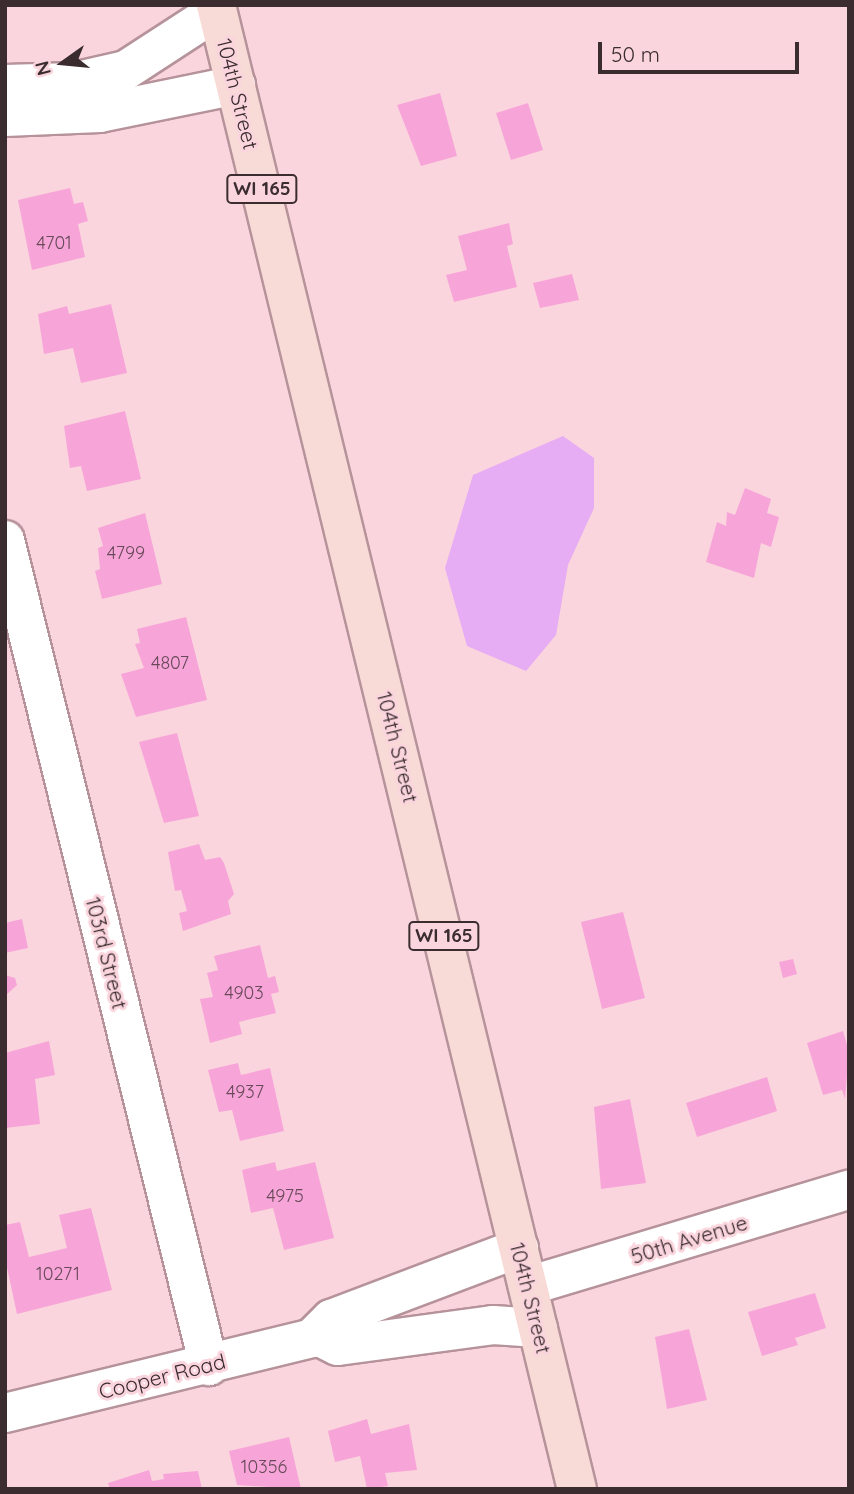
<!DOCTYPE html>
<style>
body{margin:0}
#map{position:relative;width:854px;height:1494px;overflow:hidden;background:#fbd5dd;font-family:Quicksand,sans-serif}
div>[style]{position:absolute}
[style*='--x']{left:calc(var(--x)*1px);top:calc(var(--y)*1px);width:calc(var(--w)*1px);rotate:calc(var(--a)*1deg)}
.water>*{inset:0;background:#e6acf4}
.building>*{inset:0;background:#f7a5d9}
.roads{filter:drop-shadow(2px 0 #b6939b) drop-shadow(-2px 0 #b6939b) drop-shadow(0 2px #b6939b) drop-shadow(0 -2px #b6939b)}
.minor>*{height:38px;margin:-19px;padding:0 19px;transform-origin:19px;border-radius:19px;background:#fff}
.major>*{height:38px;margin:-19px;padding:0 19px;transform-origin:19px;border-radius:19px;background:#f8dad6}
span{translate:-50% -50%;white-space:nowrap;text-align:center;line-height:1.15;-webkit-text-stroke:6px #fbd5dd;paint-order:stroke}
.number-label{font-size:18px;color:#694a5a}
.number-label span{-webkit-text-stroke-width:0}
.shield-label span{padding:2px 5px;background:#fbd5dd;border:2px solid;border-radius:5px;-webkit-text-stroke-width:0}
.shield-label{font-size:19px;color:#3a2c2f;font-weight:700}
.street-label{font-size:21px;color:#3a2c2f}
.frame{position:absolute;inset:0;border:7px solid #3a2c2f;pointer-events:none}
.north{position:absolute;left:28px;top:28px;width:70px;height:70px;-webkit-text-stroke:5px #fbd5dd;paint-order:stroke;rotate:255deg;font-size:19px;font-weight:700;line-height:28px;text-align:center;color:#3a2c2f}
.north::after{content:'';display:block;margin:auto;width:24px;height:32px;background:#3a2c2f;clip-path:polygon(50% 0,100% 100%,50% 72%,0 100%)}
.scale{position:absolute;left:598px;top:42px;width:201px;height:32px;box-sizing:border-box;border:4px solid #3a2c2f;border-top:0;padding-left:9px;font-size:21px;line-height:24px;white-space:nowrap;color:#3a2c2f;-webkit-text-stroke:5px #fbd5dd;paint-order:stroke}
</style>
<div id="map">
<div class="water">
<div style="clip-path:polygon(563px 436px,594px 458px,594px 508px,568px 565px,556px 635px,526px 671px,467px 646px,445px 568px,473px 475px)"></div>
</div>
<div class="building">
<div style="clip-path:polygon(440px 93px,457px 156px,421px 166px,397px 105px)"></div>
<div style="clip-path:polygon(528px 103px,543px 150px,511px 160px,496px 113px)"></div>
<div style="clip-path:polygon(70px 188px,74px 204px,83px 202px,88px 221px,78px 224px,85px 257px,32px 270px,18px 200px)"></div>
<div style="clip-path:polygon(509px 223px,513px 244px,507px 246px,517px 287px,454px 302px,446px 275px,467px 270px,458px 236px)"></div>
<div style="clip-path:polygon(572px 274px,579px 300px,540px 308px,533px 283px)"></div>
<div style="clip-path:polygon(111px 304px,127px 373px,81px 383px,73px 348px,44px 354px,38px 314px,67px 306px,69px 314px)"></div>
<div style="clip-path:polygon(125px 411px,141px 479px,87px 491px,81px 466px,70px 468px,64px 426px)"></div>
<div style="clip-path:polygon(745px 488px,771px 499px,767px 513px,779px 517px,771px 547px,761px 543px,754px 578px,706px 562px,717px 522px,726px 526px,727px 512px,735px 515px)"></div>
<div style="clip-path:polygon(145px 513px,162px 584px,102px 599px,95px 571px,100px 569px,98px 548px,103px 546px,98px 528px)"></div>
<div style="clip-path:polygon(186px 617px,207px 700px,136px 717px,121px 674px,144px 668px,135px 644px,140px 643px,137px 629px)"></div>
<div style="clip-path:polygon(177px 733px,199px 816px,164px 823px,139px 742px)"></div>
<div style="clip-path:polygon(199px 844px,205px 860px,220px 857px,224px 863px,234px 894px,228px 901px,231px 914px,183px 931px,179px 913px,187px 911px,181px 890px,175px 891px,168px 852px)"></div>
<div style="clip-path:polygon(623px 912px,645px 998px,602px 1009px,581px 922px)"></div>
<div style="clip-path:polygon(22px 919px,28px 948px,5px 953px,5px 923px)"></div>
<div style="clip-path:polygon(260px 945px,268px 978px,275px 976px,279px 992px,271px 994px,276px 1013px,239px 1022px,242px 1034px,210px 1043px,200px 999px,213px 997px,207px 973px,218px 970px,214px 956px)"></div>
<div style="clip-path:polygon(793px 959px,797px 974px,783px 978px,779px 962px)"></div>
<div style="clip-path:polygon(5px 975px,15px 978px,17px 985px,5px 996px)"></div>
<div style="clip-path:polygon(843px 1031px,849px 1052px,845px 1099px,842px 1090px,823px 1095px,807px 1043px)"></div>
<div style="clip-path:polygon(49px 1041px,55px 1075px,35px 1079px,40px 1124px,5px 1128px,5px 1053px)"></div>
<div style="clip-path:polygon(238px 1063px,241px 1075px,270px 1068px,284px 1131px,240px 1141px,232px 1110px,219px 1112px,208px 1070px)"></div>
<div style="clip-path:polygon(767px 1077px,777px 1111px,697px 1137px,686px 1103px)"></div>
<div style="clip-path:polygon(630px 1099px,646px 1183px,601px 1189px,594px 1107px)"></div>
<div style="clip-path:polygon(275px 1162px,277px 1171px,315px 1162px,334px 1238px,284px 1250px,273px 1208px,251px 1213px,242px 1170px)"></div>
<div style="clip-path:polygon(91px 1208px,112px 1290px,17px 1314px,5px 1258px,5px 1225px,20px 1222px,29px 1257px,67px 1248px,59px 1215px)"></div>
<div style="clip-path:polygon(815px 1293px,826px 1328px,795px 1338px,798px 1345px,762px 1356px,748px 1312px)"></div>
<div style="clip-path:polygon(689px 1329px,707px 1400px,667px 1409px,655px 1337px)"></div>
<div style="clip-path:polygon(367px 1419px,371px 1434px,409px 1424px,417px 1470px,385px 1473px,388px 1486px,367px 1489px,360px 1456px,335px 1462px,328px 1431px)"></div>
<div style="clip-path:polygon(289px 1437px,301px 1489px,237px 1485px,229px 1451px)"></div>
<div style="clip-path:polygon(149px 1470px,152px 1481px,164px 1479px,163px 1474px,198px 1471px,202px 1489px,110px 1489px,108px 1483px)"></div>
</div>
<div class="roads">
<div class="minor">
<div style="--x:5;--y:84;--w:68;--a:-1.7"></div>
<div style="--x:73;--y:82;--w:54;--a:-12.8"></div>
<div style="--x:126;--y:70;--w:108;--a:-33"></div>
<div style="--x:5;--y:117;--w:95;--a:-2.4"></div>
<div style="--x:100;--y:113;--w:139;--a:-11.6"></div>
<div style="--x:5;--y:540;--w:851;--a:76.13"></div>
<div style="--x:528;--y:1286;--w:335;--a:-16.7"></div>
<div style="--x:318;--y:1336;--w:22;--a:27"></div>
<div style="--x:338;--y:1346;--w:156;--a:-7.7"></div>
<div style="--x:493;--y:1325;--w:45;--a:3.8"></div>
<div style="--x:5;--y:1413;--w:316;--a:-13.7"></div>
<div style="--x:312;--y:1338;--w:27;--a:-45"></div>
<div style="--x:331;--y:1319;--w:201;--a:-20.7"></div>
</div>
<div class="major">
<div style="--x:216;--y:5;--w:1527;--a:76.33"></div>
</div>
</div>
<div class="number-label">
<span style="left:54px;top:243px">4701</span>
<span style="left:126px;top:553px">4799</span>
<span style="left:170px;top:663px">4807</span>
<span style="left:244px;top:993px">4903</span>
<span style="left:245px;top:1092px">4937</span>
<span style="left:285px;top:1196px">4975</span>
<span style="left:58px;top:1274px">10271</span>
<span style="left:264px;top:1467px">10356</span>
</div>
<div class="shield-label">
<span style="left:262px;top:189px">WI 165</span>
<span style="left:444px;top:936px">WI 165</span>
</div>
<div class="street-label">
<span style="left:238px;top:94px;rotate:76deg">104th Street</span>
<span style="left:398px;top:747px;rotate:76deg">104th Street</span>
<span style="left:107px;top:953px;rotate:76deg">103rd Street</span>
<span style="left:689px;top:1239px;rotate:-17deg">50th Avenue</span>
<span style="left:531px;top:1298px;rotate:76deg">104th Street</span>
<span style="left:162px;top:1376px;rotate:-14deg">Cooper Road</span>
</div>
<div class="frame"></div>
<div class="north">N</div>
<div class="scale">50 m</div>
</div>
